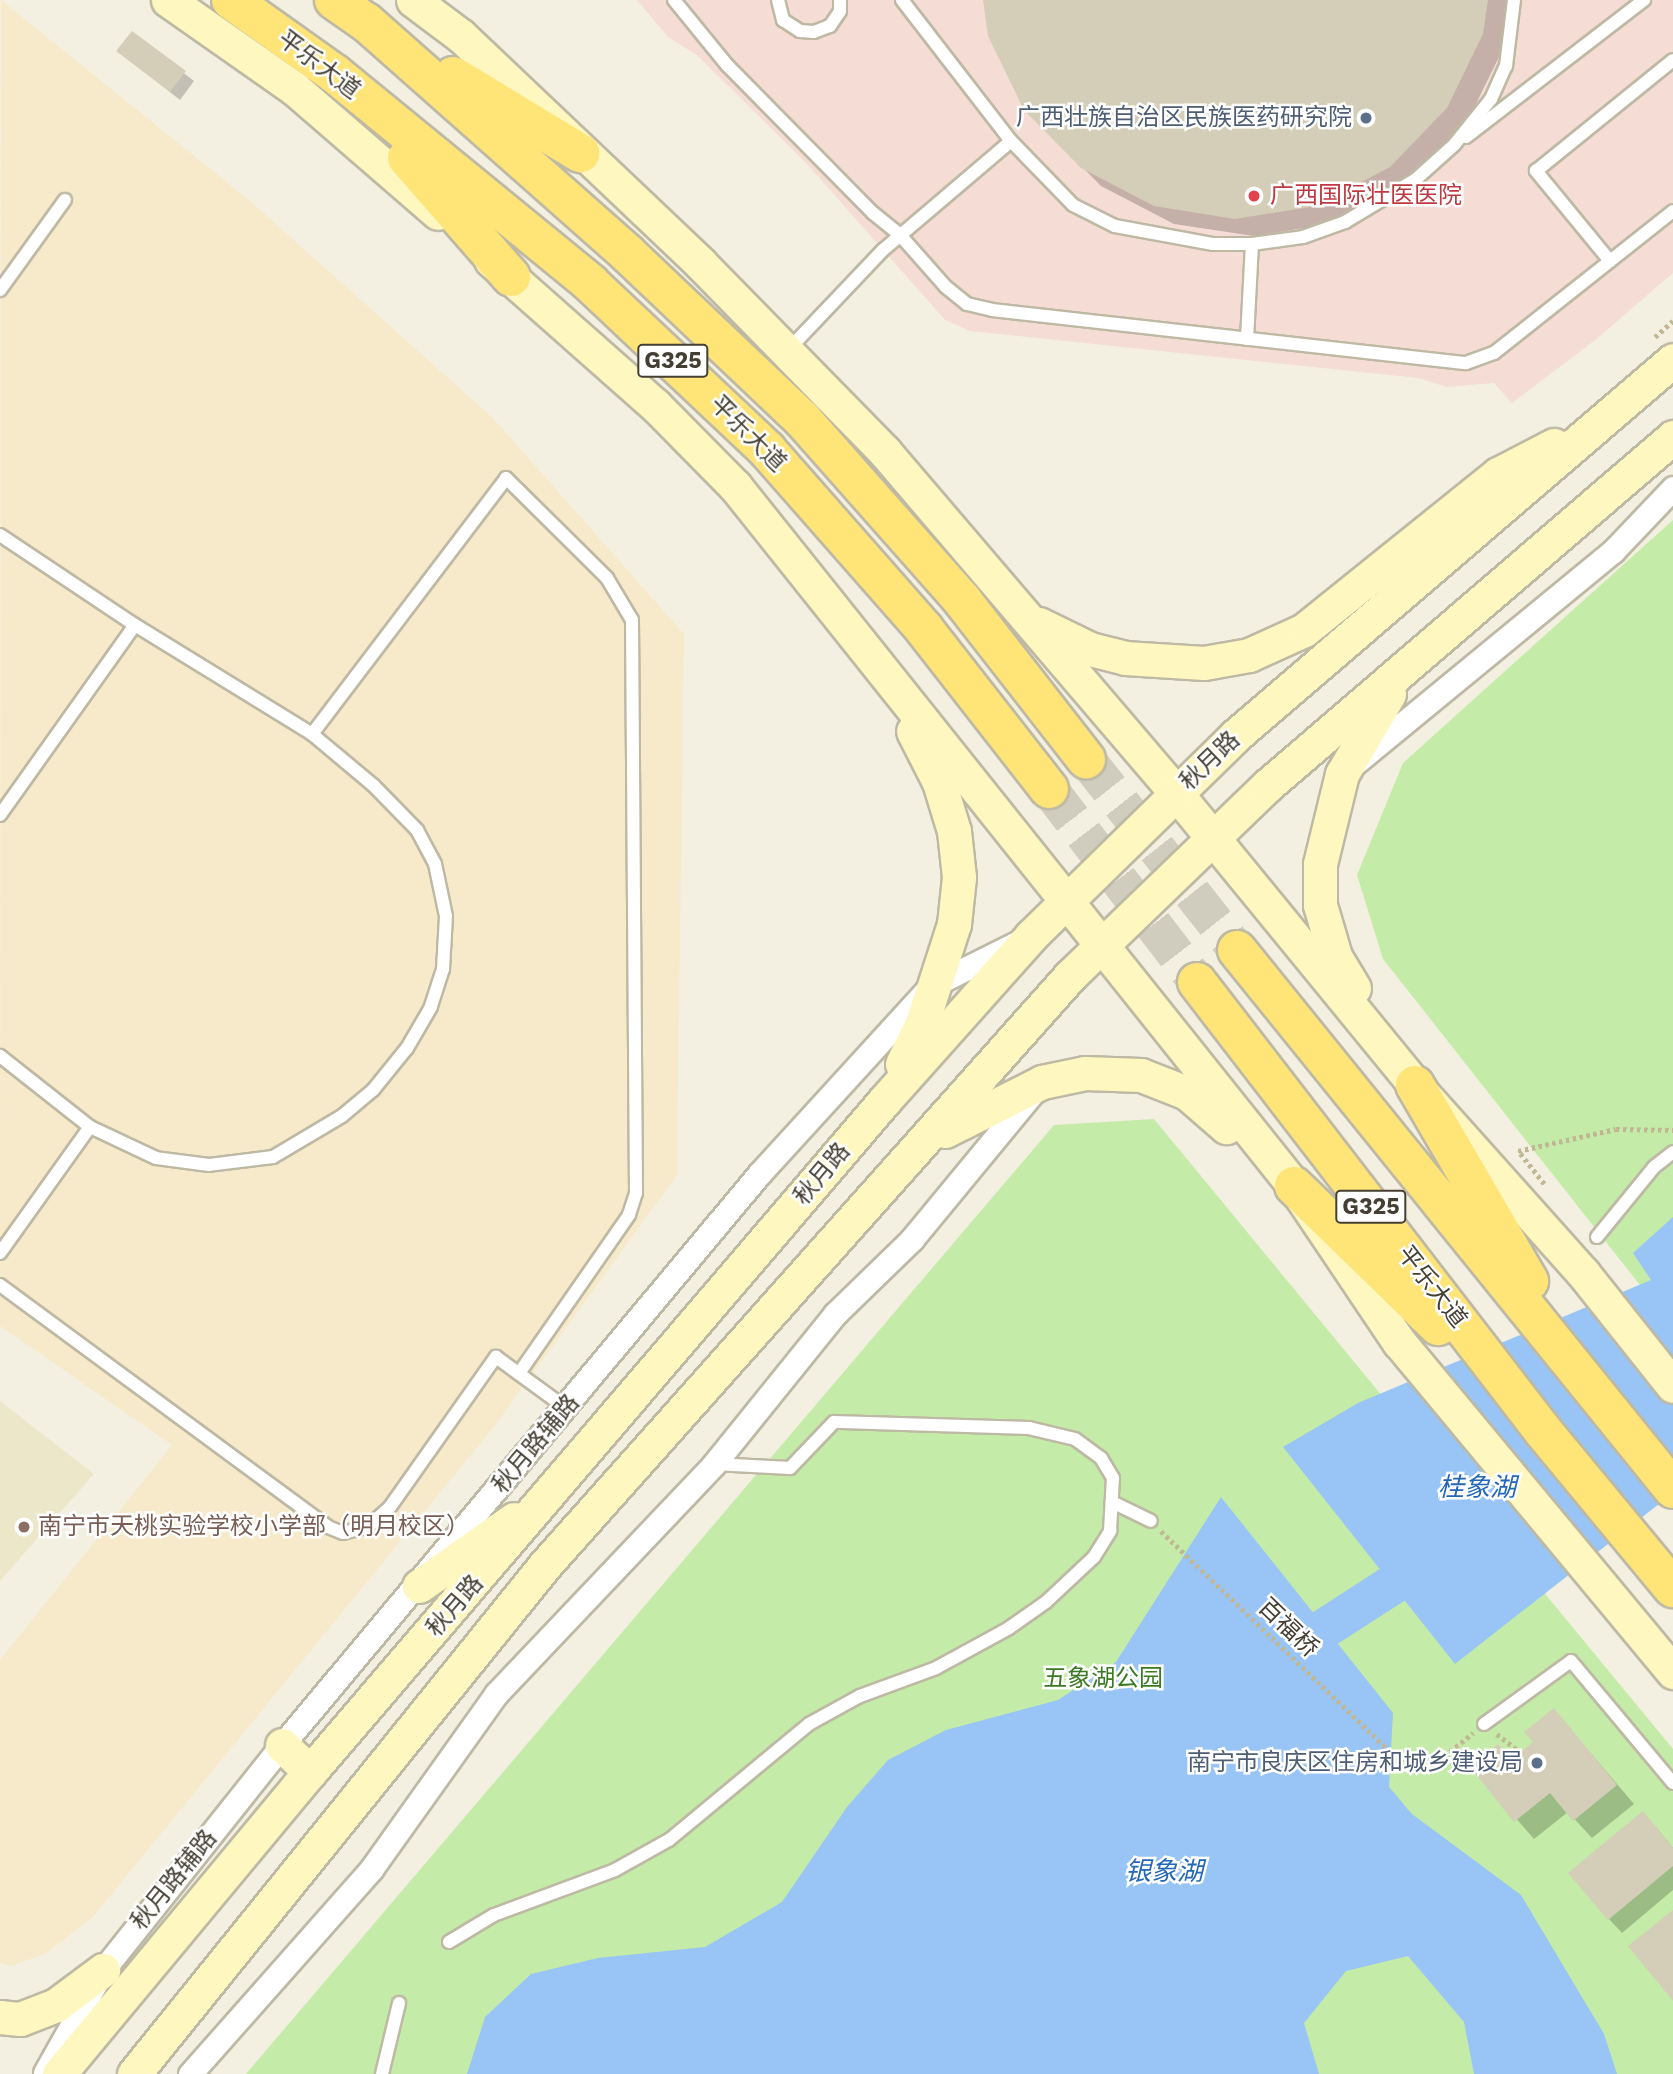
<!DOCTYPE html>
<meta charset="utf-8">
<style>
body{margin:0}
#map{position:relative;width:1673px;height:2074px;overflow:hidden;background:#f3f0e2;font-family:"Work Sans","Noto Sans SC",sans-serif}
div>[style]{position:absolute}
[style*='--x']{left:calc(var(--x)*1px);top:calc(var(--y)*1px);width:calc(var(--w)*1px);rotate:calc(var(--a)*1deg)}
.commercial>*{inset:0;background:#f7eaca}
.education>*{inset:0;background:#ede7ca}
.medical>*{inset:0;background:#f5dcd4}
.green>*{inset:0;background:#c4eba7}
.water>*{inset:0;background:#98c5f5}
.shadow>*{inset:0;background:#0003}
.river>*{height:40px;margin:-20px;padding:0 20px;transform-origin:20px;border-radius:20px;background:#98c5f5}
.building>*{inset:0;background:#d4cdb7}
.trunk-tunnel>*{height:38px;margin-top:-19px;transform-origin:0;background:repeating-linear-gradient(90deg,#d0cdbf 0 38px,transparent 0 57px)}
.path>*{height:4.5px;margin-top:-2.25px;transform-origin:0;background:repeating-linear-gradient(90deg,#c1b794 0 3.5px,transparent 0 7px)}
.roads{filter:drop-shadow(2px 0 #beb9a4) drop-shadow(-2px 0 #beb9a4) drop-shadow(0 2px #beb9a4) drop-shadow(0 -2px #beb9a4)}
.service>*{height:12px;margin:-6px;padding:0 6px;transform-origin:6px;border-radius:6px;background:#fff}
.minor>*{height:23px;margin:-11.5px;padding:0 11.5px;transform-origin:11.5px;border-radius:11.5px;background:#fff}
.secondary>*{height:33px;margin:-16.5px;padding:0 16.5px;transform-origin:16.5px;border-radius:16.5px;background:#fff7c0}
.trunk>*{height:38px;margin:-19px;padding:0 19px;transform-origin:19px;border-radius:19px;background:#ffe478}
.dots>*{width:19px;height:19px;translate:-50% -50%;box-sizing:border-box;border:4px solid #fff;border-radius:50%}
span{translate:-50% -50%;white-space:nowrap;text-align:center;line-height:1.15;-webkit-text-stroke:5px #fff;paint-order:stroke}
.shield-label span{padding:2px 5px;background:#fff;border:2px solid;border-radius:5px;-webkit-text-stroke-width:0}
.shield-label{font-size:23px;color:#443f32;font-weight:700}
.street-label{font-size:24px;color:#443f32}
.service-label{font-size:24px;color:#4e5e75}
.right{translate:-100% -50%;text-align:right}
.health-label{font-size:24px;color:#be3a42}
.left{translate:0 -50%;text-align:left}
.education-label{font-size:24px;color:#785e54}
.park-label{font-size:24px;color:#397a22}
.water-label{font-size:26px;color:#2468b8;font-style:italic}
</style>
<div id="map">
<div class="commercial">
<div style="clip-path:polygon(1px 0,250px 201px,493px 418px,684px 634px,677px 1175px,497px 1423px,92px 1918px,45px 1954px,11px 1966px,0 1963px,0 1660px,172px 1445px,0 1326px)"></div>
</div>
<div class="education">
<div style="clip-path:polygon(0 1401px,94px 1474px,0 1581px)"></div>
</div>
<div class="medical">
<div style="clip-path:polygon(637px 0,1673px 0,1673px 273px,1594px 341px,1512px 403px,1494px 383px,1447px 387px,1418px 378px,970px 331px,945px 320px,808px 165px,697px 55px,668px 37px)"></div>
</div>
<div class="green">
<div style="clip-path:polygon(1673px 520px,1673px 1327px,1383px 959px,1357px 875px,1403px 763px)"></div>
<div style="clip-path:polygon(1154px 1119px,1673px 1749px,1673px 2074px,246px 2074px,1054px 1125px)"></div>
</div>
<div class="water">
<div style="clip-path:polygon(1673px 1217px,1673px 1493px,1455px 1664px,1283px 1447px,1358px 1403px,1651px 1280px,1633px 1253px)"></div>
<div style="clip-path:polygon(1221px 1497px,1393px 1713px,1389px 1787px,1412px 1814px,1521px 1895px,1604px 2034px,1617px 2074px,1474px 2074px,1464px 2022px,1408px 1956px,1346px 1971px,1304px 2023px,1319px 2074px,467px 2074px,485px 2017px,531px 1974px,598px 1958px,705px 1947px,782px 1902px,847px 1807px,888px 1760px,946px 1730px,1058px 1700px,1116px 1662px)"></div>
</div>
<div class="shadow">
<div style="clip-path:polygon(985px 0,1508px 0,1501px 53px,1465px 126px,1408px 185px,1335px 223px,1254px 236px,1174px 224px,1101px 186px,1025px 109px)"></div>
<div style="clip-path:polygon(132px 33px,194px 81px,180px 100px,118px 51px)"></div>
<div style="clip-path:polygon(1554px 1710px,1634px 1804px,1592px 1838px,1568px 1812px,1534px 1839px,1472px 1768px,1512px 1761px,1535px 1742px)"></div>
<div style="clip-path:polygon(1656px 1827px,1673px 1848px,1673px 1890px,1622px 1933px,1609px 1919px)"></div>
</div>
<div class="river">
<div style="--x:1279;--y:1658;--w:189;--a:-32.9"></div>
</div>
<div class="building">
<div style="clip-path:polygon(983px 0,1488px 0,1483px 34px,1447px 108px,1390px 167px,1316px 206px,1235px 219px,1154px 206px,1081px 168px,1024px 110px,988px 36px)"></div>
<div style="clip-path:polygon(132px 31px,186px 71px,170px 92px,116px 51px)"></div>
<div style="clip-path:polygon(1554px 1708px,1617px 1785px,1573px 1821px,1550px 1793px,1514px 1822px,1470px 1767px,1498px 1744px,1511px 1759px,1533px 1742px,1524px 1732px)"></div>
<div style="clip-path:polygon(1643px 1811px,1673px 1848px,1673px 1866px,1608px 1920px,1568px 1873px)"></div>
<div style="clip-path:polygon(1673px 1910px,1673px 2001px,1628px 1946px)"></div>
</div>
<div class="trunk-tunnel">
<div style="--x:1086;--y:759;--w:243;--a:51.7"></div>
<div style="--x:1049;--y:789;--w:243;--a:52.5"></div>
</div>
<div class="path">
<div style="--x:1655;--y:337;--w:24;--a:-42"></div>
<div style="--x:1544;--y:1184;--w:42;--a:-128.2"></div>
<div style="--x:1518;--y:1151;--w:100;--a:-12.7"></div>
<div style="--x:1616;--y:1129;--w:57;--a:1"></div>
<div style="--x:1161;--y:1531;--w:332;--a:43.9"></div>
<div style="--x:1400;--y:1761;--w:29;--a:16"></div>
<div style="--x:1428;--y:1769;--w:58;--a:-38.7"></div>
<div style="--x:1497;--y:1734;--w:29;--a:38"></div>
</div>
<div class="roads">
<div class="service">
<div style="--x:674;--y:0;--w:84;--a:50.8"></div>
<div style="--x:727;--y:65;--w:208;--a:45.4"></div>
<div style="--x:873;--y:213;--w:35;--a:39"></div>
<div style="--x:900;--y:235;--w:69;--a:48.5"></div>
<div style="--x:946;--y:287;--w:27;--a:39"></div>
<div style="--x:967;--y:304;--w:26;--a:13"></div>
<div style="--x:992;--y:310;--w:477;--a:6.4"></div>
<div style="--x:1466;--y:363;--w:30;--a:-20"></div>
<div style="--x:1494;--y:353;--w:228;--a:-38.4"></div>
<div style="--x:778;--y:0;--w:21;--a:76"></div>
<div style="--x:783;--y:20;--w:20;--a:33"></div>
<div style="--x:800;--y:31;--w:14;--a:4"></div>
<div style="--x:814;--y:32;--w:17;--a:-21"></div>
<div style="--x:830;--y:26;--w:18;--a:-56"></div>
<div style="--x:840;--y:11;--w:11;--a:-90"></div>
<div style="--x:902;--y:0;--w:178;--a:52.3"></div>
<div style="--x:1466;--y:137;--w:225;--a:-37.6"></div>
<div style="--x:1610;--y:261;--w:117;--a:-129.4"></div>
<div style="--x:1536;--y:171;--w:176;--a:-39"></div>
<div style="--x:0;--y:290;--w:111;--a:-54.2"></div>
<div style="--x:1247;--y:339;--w:95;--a:-87"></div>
<div style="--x:789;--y:349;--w:137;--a:-46.5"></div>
<div style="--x:883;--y:250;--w:168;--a:-40.4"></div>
<div style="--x:1011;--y:141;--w:89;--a:45.9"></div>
<div style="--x:1073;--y:205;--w:47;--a:26.6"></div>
<div style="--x:1115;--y:226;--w:100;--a:10.4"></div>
<div style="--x:1213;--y:244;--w:39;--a:0"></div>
<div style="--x:1252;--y:244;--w:51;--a:-7.8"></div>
<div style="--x:1303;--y:237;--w:45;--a:-19.7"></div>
<div style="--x:1345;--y:222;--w:82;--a:-31"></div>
<div style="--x:1415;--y:180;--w:52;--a:-41.9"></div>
<div style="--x:1454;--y:145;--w:59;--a:-51.2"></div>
<div style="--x:1491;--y:99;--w:36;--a:-66"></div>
<div style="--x:1506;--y:66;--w:66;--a:-83.1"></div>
<div style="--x:0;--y:535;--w:162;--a:33.7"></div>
<div style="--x:312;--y:734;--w:321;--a:-52.8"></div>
<div style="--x:506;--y:478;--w:142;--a:44.7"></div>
<div style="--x:607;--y:578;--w:49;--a:59.2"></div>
<div style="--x:632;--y:620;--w:573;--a:89.6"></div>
<div style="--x:636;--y:1193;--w:23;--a:108"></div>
<div style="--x:629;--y:1215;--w:193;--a:124.8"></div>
<div style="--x:0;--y:815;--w:233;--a:-54.6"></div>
<div style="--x:135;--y:625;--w:208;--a:31.6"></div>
<div style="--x:312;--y:734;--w:80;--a:39.9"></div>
<div style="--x:373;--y:785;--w:63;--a:45.6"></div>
<div style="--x:417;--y:830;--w:38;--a:62"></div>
<div style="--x:435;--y:864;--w:53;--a:78.1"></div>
<div style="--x:446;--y:916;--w:53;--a:93.2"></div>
<div style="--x:443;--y:969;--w:40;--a:108"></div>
<div style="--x:431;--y:1007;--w:48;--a:120.3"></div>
<div style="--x:407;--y:1048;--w:54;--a:129"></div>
<div style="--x:373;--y:1090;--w:40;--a:140"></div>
<div style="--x:342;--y:1116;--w:80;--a:149.3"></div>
<div style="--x:273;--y:1157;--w:64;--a:172.9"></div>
<div style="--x:209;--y:1165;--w:53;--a:-172.5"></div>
<div style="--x:156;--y:1158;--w:73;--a:-154.8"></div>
<div style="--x:90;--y:1127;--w:115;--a:-141.7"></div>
<div style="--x:1597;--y:1237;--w:90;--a:-50.8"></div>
<div style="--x:1654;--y:1167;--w:24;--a:-38"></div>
<div style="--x:0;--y:1253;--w:155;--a:-54.5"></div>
<div style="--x:0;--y:1285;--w:408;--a:36.4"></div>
<div style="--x:328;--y:1527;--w:16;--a:22"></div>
<div style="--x:343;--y:1533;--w:27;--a:-15"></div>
<div style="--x:369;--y:1526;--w:28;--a:-42"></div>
<div style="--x:390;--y:1507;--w:184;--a:-54.8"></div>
<div style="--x:496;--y:1357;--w:87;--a:36.1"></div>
<div style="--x:1112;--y:1502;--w:43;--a:26"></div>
<div style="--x:1484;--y:1724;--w:107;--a:-35.9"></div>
<div style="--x:1571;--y:1661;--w:159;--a:50.1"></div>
<div style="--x:449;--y:1942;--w:52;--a:-31"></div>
<div style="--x:494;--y:1915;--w:129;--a:-20.4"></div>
<div style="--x:615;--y:1870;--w:62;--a:-29.1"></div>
<div style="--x:669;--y:1840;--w:182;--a:-39.6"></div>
<div style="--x:809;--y:1724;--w:58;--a:-28.8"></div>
<div style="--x:860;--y:1696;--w:81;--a:-20.2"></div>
<div style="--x:936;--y:1668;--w:83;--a:-28.7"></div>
<div style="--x:1009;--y:1628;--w:45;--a:-35.1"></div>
<div style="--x:1046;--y:1602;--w:66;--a:-43.2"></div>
<div style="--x:1094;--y:1557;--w:31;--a:-58"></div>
<div style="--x:1110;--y:1531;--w:53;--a:-86.8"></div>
<div style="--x:1113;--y:1478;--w:23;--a:-121"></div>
<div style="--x:1101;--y:1458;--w:32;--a:-144"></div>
<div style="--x:1075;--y:1439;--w:47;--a:-166.6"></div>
<div style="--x:1029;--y:1428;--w:195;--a:-178.2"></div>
<div style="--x:834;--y:1422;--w:64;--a:133.7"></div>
<div style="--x:790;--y:1468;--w:76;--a:-177"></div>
<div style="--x:382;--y:2074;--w:73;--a:-76.5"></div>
</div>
<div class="minor">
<div style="--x:1355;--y:763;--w:334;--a:-39.4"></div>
<div style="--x:1613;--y:551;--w:87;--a:-46.4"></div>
<div style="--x:45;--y:2073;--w:118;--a:-60.6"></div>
<div style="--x:103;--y:1970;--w:288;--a:-51.5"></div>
<div style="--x:282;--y:1745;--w:745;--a:-50.12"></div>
<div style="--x:760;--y:1173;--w:253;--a:-47.6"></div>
<div style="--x:931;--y:986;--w:98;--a:-26.6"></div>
<div style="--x:190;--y:2074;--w:275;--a:-48.5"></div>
<div style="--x:372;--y:1868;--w:214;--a:-54.5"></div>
<div style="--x:496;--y:1694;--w:317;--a:-46.5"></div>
<div style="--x:714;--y:1464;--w:193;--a:-51.1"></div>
<div style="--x:835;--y:1314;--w:107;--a:-44.2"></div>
<div style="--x:912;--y:1239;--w:193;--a:-50.5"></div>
</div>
<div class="secondary">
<div style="--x:168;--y:0;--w:155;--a:35"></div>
<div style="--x:295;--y:89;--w:189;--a:40.9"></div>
<div style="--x:413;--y:0;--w:60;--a:36.9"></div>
<div style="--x:461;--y:36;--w:330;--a:43.5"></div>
<div style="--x:700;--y:263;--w:264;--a:45.6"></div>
<div style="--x:885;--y:452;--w:448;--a:49.5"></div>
<div style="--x:1176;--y:793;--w:377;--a:50.7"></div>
<div style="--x:1415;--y:1085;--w:252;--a:48.2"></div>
<div style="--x:1583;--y:1273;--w:144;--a:51.5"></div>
<div style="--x:491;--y:260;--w:219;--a:41.5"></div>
<div style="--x:655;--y:405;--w:114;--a:45.4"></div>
<div style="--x:735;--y:486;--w:896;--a:51.39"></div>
<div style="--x:1294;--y:1186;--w:188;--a:56.1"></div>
<div style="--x:1399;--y:1342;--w:429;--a:50.3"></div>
<div style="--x:1039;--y:624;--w:57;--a:26.1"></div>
<div style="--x:1090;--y:649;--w:36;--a:14"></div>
<div style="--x:1125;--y:658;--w:79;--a:3.6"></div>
<div style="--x:1204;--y:663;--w:46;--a:-10.1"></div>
<div style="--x:1249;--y:655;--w:60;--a:-24.4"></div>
<div style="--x:1304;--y:630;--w:249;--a:-38.8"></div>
<div style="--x:1498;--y:474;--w:63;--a:-27.4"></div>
<div style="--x:1354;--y:988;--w:37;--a:-121"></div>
<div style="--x:1335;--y:956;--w:53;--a:-106.4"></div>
<div style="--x:1320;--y:905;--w:41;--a:-90"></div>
<div style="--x:1320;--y:864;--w:93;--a:-76.3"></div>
<div style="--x:1342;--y:774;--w:93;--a:-59.6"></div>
<div style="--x:902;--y:1064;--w:46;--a:-64"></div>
<div style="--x:922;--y:1023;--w:104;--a:-72.1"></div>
<div style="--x:954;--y:924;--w:47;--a:-83.9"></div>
<div style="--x:959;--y:877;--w:46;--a:-96.2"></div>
<div style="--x:954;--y:831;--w:51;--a:-107"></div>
<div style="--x:939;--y:782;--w:57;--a:-117"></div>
<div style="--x:945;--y:1131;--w:109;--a:-26.8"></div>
<div style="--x:1042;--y:1082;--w:44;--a:-11.8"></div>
<div style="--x:1085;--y:1073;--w:56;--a:2"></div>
<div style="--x:1141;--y:1075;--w:49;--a:21.4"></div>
<div style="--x:1187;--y:1093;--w:52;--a:41.1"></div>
<div style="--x:419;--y:1586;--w:116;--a:-35.2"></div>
<div style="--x:282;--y:1745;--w:39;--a:44"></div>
<div style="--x:0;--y:2017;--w:20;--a:6"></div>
<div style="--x:20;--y:2019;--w:39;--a:-21"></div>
<div style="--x:56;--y:2005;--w:59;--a:-36.7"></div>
<div style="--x:59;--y:2074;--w:393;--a:-50.3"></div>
<div style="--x:310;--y:1772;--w:884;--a:-49.45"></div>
<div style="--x:885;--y:1100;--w:220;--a:-48.3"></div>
<div style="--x:1031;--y:936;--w:286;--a:-44.4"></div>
<div style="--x:1235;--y:736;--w:577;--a:-40.64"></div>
<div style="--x:134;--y:2074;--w:654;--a:-51.08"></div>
<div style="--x:545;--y:1565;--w:789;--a:-48.29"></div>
<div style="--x:1070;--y:976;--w:275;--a:-44"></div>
<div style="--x:1268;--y:785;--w:534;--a:-40.67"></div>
</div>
<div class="trunk">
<div style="--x:231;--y:0;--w:128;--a:35.4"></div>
<div style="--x:335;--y:74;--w:330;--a:39.3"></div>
<div style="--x:590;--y:283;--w:243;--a:43.3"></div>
<div style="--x:767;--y:450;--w:238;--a:48.7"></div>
<div style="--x:924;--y:629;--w:203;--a:52"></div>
<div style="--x:334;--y:0;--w:39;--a:35"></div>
<div style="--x:366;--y:22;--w:350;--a:41.5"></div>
<div style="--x:628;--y:254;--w:240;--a:43.5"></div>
<div style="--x:802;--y:419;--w:242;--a:48.5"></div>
<div style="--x:962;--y:600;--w:202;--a:52.1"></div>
<div style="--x:453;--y:76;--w:149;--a:31.2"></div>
<div style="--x:407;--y:158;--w:158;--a:48.8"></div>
<div style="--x:1237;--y:950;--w:693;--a:51.03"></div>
<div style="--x:1197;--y:982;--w:567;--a:52.38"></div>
<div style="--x:1543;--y:1431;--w:204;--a:50.4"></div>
<div style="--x:1415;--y:1085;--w:227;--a:59.8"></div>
<div style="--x:1294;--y:1186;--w:201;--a:44.2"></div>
</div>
</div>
<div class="dots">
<div style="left:1366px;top:118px;background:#5c6f8a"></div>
<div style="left:1254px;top:196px;background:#e0444e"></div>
<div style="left:24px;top:1527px;background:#8d6e63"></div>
<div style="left:1537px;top:1763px;background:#5c6f8a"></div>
</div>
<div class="shield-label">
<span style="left:673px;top:361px">G325</span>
<span style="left:1371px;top:1207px">G325</span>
</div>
<div class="street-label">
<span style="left:319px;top:65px;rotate:37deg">平乐大道</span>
<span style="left:748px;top:434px;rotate:45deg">平乐大道</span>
<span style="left:1210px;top:761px;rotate:-44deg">秋月路</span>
<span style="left:822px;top:1174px;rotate:-50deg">秋月路</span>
<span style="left:1432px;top:1287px;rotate:52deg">平乐大道</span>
<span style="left:536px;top:1444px;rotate:-50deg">秋月路辅路</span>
<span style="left:455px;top:1606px;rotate:-49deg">秋月路</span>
<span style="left:1288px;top:1628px;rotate:44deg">百福桥</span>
<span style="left:174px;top:1880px;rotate:-51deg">秋月路辅路</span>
</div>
<div class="service-label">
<span class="right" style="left:1352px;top:118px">广西壮族自治区民族医药研究院</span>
<span class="right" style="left:1523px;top:1763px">南宁市良庆区住房和城乡建设局</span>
</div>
<div class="health-label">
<span class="left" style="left:1270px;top:196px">广西国际壮医医院</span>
</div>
<div class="education-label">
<span class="left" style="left:38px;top:1527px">南宁市天桃实验学校小学部（明月校区）</span>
</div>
<div class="park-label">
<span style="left:1103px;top:1679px">五象湖公园</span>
</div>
<div class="water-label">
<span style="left:1477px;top:1488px">桂象湖</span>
<span style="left:1164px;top:1872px">银象湖</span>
</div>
</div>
